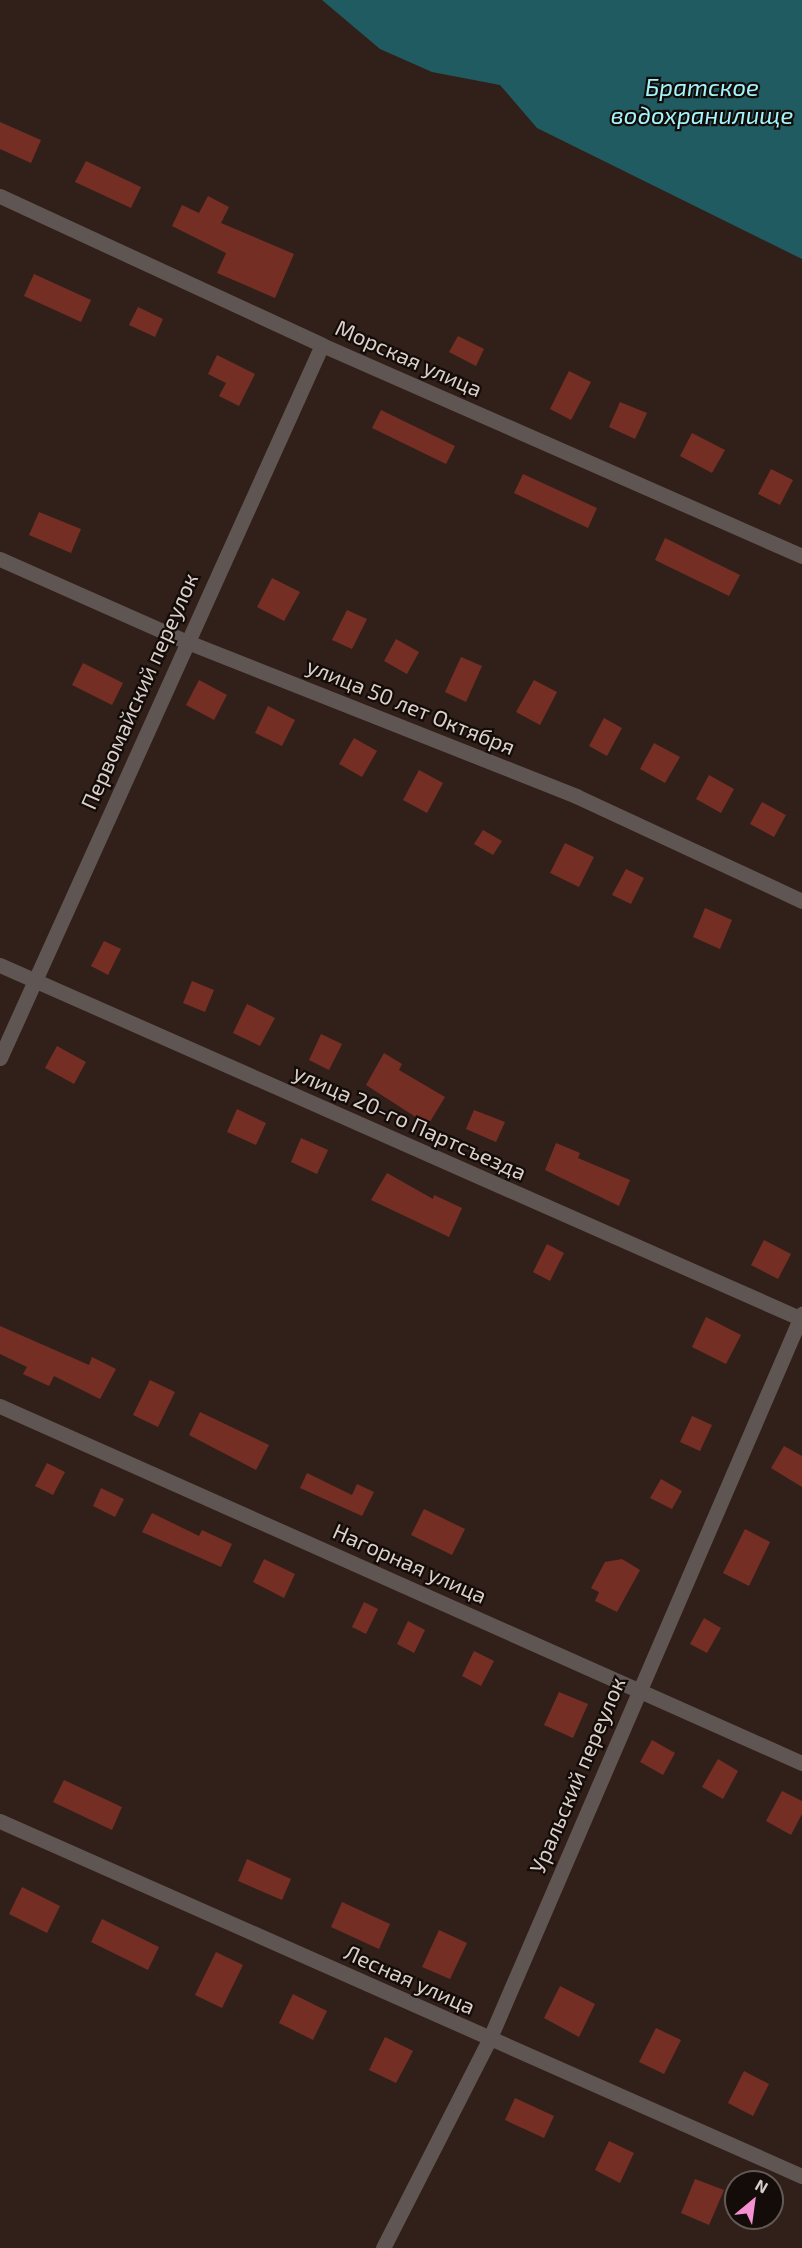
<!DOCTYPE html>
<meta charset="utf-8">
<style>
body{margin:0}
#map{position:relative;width:802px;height:2248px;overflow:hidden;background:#312019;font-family:"Exo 2",sans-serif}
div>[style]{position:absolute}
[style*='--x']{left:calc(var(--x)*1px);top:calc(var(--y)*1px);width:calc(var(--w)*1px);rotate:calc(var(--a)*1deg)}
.water>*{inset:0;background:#1f5b61}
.building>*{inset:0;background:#752e23}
.minor>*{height:15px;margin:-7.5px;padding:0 7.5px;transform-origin:7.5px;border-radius:7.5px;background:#5f5553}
span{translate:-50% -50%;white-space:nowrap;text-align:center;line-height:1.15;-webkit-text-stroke:4.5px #130c09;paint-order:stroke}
.street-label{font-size:22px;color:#dbcfca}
.water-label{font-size:24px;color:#a3f4fc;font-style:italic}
.north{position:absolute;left:724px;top:2170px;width:60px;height:60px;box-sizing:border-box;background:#130c09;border:2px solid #635a56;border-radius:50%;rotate:29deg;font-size:16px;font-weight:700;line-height:24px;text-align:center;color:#dbcfca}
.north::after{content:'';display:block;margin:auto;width:21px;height:27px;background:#f590d1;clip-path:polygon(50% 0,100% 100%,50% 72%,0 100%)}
</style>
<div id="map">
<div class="water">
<div style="clip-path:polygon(322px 0,802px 0,802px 259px,537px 128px,500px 85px,432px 72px,380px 49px)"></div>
</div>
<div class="building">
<div style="clip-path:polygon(0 122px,41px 140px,31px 163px,0 149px)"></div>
<div style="clip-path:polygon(86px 161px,141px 187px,131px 208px,75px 182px)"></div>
<div style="clip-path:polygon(208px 196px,229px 207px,221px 223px,294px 254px,275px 298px,217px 273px,226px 253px,172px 226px,182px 205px,199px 213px)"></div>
<div style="clip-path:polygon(34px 274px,91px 300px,81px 322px,24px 296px)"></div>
<div style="clip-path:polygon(138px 307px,163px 319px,155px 337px,129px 325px)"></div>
<div style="clip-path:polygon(458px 336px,484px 349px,476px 366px,449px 352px)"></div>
<div style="clip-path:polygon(217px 355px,255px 374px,239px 406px,219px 396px,226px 383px,208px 374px)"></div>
<div style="clip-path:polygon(569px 371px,591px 382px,571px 420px,550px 409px)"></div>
<div style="clip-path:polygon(620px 402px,647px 413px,635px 439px,609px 427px)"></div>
<div style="clip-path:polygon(381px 410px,455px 446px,446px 464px,372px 428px)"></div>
<div style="clip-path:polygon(692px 433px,725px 450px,712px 473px,680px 456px)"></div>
<div style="clip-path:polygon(771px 469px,793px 480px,780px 505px,758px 494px)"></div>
<div style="clip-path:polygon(523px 474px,597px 508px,588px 528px,514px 493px)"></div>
<div style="clip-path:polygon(39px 512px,81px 529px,71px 553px,29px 535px)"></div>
<div style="clip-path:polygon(665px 538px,740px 575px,729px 596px,655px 560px)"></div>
<div style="clip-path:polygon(272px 578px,300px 592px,284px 621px,257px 607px)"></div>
<div style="clip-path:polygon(347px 610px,367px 619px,352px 649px,332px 640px)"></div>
<div style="clip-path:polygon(396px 639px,419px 652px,407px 674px,384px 661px)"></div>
<div style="clip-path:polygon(461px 657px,482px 666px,466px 702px,445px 692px)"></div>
<div style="clip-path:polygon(83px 663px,123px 683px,112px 705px,72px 685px)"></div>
<div style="clip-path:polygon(199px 680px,227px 695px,214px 720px,186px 705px)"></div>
<div style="clip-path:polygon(534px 680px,557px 692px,540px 725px,516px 712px)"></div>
<div style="clip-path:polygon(268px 706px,295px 720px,282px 746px,255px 733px)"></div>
<div style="clip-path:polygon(604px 718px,622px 728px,607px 756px,589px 746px)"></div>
<div style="clip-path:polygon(354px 738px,377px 751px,362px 777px,339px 764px)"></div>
<div style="clip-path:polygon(654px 743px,680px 757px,665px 783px,640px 769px)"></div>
<div style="clip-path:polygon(419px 770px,443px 783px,427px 813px,403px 800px)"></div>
<div style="clip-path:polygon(709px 775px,734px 789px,721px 813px,696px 799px)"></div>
<div style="clip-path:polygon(762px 802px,786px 815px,774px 837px,750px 824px)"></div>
<div style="clip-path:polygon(483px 830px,502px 841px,493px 855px,474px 844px)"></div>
<div style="clip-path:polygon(565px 843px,594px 857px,579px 887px,550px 873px)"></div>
<div style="clip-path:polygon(626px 869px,644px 878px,631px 904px,612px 895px)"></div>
<div style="clip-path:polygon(705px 908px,732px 920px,720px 949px,693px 937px)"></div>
<div style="clip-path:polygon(104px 941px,121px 949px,108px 975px,91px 966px)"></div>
<div style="clip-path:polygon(192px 981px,214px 990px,205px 1012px,183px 1003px)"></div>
<div style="clip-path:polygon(247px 1004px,275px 1018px,260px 1046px,233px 1033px)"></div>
<div style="clip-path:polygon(321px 1034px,342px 1044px,329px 1070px,309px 1060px)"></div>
<div style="clip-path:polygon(57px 1046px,86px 1062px,74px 1084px,45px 1068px)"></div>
<div style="clip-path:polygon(384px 1053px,402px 1064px,399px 1070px,445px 1097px,428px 1125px,366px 1085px)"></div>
<div style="clip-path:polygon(237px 1109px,266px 1123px,256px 1145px,227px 1132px)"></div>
<div style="clip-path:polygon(474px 1110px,505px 1122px,496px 1142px,466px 1129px)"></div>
<div style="clip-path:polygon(301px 1138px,328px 1150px,317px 1174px,291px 1162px)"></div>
<div style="clip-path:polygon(556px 1143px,580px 1153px,578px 1158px,630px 1180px,619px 1206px,545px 1170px)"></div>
<div style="clip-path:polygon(387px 1173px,433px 1199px,434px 1195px,462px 1208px,449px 1237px,371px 1200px)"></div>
<div style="clip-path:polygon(764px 1240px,791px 1254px,778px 1279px,751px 1265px)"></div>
<div style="clip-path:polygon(547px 1244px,564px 1253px,550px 1281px,533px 1272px)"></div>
<div style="clip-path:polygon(706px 1317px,741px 1335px,726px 1364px,692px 1347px)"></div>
<div style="clip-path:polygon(0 1326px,89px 1365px,92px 1357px,116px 1369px,100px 1399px,54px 1376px,49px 1386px,23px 1374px,27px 1367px,0 1354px)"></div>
<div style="clip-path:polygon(150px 1380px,175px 1392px,158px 1427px,133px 1415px)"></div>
<div style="clip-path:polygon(200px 1412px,269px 1445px,256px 1470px,189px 1435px)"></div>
<div style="clip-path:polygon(692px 1416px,712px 1425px,700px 1451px,680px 1442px)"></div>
<div style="clip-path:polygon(784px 1446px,802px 1456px,802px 1487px,771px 1468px)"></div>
<div style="clip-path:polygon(47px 1463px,65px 1472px,53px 1495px,35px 1486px)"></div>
<div style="clip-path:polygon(307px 1473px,352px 1495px,357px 1484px,374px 1492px,362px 1516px,300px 1488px)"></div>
<div style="clip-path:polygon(661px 1479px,682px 1491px,672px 1509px,650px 1498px)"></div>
<div style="clip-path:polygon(101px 1488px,124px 1499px,115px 1517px,93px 1506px)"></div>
<div style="clip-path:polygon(424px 1509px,465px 1529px,452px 1555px,411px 1535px)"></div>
<div style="clip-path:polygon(152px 1513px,199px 1536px,202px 1530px,232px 1544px,221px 1567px,142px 1532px)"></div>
<div style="clip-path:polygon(745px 1529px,770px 1542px,749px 1586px,723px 1573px)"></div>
<div style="clip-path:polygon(264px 1559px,295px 1574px,284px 1598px,253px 1582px)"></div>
<div style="clip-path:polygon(622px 1559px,640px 1570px,617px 1612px,595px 1601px,599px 1592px,591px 1588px,605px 1562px)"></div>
<div style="clip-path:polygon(364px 1602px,378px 1609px,366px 1634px,352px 1627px)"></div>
<div style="clip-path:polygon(704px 1618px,721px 1628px,707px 1653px,690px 1644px)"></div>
<div style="clip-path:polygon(408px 1621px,425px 1630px,414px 1653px,397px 1644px)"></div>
<div style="clip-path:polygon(474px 1651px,494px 1661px,481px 1686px,462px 1676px)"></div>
<div style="clip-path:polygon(559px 1692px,588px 1704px,573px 1738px,544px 1725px)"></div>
<div style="clip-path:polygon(652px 1740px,675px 1753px,663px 1775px,640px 1762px)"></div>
<div style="clip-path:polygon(718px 1759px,738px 1771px,723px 1799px,702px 1787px)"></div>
<div style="clip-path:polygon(64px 1780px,122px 1807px,112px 1830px,53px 1802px)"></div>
<div style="clip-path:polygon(782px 1791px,802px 1801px,802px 1814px,791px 1835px,766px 1821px)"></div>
<div style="clip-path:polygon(247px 1859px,291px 1879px,282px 1900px,238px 1881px)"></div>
<div style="clip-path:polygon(22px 1887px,60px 1906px,47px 1933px,9px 1914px)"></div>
<div style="clip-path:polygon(342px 1902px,390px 1924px,379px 1949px,331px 1927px)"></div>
<div style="clip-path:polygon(102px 1919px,159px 1947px,148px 1970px,91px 1942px)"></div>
<div style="clip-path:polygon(439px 1930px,467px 1943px,450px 1979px,422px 1967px)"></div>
<div style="clip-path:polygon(216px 1952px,243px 1965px,222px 2008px,195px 1995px)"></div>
<div style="clip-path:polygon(560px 1986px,595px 2004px,579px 2037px,544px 2018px)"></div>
<div style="clip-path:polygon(293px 1994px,327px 2011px,313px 2040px,279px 2023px)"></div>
<div style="clip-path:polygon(656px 2028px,681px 2040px,664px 2074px,639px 2062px)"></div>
<div style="clip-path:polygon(385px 2037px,413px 2051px,396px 2083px,369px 2070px)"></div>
<div style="clip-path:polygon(744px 2071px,769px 2084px,753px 2116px,728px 2103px)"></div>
<div style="clip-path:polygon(515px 2098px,554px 2116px,544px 2138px,505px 2120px)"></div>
<div style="clip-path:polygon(609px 2141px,634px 2153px,620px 2183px,595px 2170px)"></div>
<div style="clip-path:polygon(695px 2179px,724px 2190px,709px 2225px,681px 2213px)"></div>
</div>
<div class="minor">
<div style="--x:0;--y:196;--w:355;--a:24.8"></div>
<div style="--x:322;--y:345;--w:524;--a:23.73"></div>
<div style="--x:0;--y:559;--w:202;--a:23.9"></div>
<div style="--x:185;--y:641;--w:421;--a:21.6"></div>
<div style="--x:576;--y:796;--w:249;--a:24.9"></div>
<div style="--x:0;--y:965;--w:877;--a:23.82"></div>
<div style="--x:0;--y:1058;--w:782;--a:-65.7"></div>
<div style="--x:0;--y:1406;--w:878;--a:24"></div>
<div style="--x:0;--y:1821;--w:877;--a:23.88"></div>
<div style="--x:383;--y:2248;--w:233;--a:-63"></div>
<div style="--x:489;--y:2040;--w:791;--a:-66.68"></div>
</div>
<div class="street-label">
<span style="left:409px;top:358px;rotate:24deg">Морская улица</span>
<span style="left:139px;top:691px;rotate:-66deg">Первомайский переулок</span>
<span style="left:411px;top:706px;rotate:22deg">улица 50 лет Октября</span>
<span style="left:410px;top:1122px;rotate:24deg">улица 20-го Партсъезда</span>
<span style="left:410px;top:1563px;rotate:24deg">Нагорная улица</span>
<span style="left:577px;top:1775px;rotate:-67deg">Уральский переулок</span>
<span style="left:410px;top:1979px;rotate:24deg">Лесная улица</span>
</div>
<div class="water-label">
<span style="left:702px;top:101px">Братское<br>водохранилище</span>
</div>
<div class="north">N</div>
</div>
